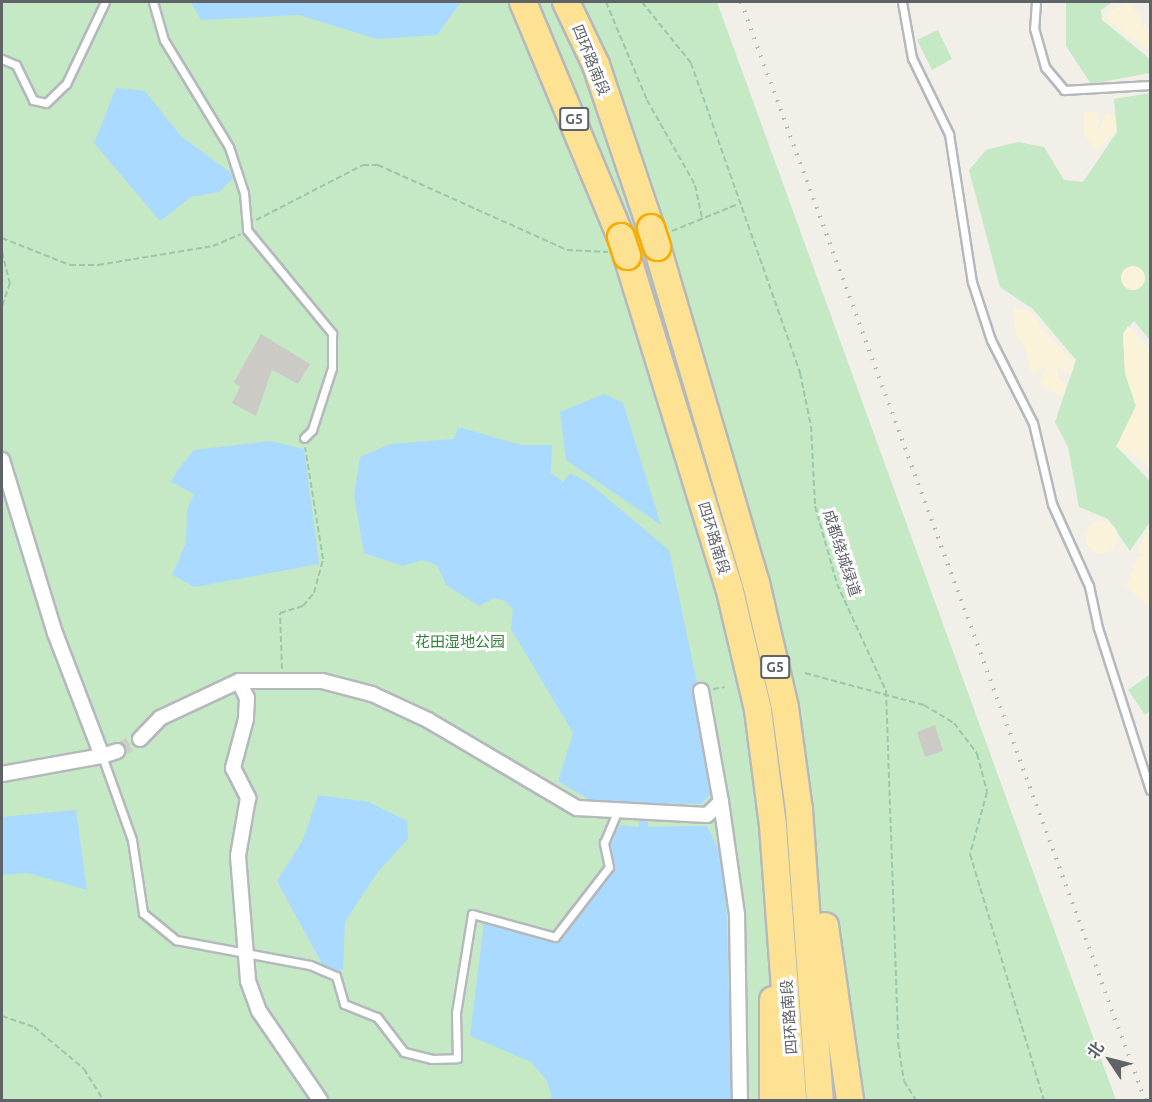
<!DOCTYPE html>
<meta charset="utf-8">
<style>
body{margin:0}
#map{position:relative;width:1152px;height:1102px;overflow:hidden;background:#f1efe8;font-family:Ubuntu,"Noto Sans SC",sans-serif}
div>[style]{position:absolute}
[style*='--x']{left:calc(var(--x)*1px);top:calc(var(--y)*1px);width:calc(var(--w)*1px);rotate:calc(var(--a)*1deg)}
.green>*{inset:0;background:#c5e8c5}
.sand>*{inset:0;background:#fbf3d9}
.round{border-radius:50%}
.water>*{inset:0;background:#aadaff}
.building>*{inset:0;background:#cccac5}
.minor-tunnel>*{height:14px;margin-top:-7px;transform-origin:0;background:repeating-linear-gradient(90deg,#ccccc8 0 14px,transparent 0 21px)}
.path>*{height:2px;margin-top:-1px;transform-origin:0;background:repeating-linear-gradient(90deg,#9cc7a9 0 6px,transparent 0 9px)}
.roads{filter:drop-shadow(2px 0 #b5b8bc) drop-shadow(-2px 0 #b5b8bc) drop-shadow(0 2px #b5b8bc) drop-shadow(0 -2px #b5b8bc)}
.service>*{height:7px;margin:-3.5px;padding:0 3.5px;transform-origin:3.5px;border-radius:3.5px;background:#fff}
.minor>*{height:14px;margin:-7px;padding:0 7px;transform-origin:7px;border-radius:7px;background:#fff}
.motorway>*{height:26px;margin:-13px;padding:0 13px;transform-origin:13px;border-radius:13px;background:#fde293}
.rail>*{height:4px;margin-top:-2px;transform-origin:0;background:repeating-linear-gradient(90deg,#b6b7b8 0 1.5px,transparent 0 9.5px)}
.bridges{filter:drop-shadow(2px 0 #f9ab00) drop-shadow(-2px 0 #f9ab00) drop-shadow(0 2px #f9ab00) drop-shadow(0 -2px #f9ab00)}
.motorway-bridge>*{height:26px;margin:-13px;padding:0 13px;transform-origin:13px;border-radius:13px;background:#fde293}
span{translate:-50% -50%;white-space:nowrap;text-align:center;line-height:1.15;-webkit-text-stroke:6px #fff;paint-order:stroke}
.shield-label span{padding:2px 4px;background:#fff;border:2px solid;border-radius:4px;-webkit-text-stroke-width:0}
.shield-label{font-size:14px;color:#5f6368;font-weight:700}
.street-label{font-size:15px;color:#5f6368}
.park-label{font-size:15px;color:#348238}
.frame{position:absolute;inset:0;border:3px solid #5f6368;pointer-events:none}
.north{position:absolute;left:1080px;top:1030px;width:60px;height:60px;-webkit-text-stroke:4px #fff;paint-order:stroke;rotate:305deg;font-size:16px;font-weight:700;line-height:24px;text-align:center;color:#5f6368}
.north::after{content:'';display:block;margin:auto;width:21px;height:27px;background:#5f6368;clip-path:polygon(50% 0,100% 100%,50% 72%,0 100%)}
</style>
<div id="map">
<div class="green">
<div style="clip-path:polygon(2px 2px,717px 2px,1116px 1100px,2px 1100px)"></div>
<div style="clip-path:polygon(1066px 2px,1113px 2px,1101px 10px,1102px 20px,1150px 59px,1150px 73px,1091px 84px,1066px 46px)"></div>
<div style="clip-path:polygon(938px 30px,952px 59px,932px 70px,917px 40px)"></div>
<div style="clip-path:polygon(1150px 93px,1150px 340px,1134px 321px,1123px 334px,1125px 373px,1136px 406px,1117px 447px,1150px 481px,1150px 522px,1130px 551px,1108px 519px,1079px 507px,1068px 447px,1055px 422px,1076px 360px,1033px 309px,1000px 287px,969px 170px,986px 150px,1018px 142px,1044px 147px,1064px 180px,1083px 182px,1117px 132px,1114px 99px)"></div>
<div style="clip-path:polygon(1149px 675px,1150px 711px,1145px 715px,1128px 690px)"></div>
</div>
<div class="sand">
<div style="clip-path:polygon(1129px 2px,1141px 18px,1141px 28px,1145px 24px,1150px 31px,1150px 51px,1106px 19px,1108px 12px)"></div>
<div style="clip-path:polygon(1084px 112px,1099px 112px,1098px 131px,1106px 113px,1115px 115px,1116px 130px,1096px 151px,1084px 133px)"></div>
<div class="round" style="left:1121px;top:266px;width:24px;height:24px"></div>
<div style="clip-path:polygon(1013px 307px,1032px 312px,1040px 327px,1074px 361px,1073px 371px,1065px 373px,1058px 366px,1057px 376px,1066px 385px,1063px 397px,1039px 385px,1046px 367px,1032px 375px,1025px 345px,1016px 337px)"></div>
<div style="clip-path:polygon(1128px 326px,1150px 349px,1150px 473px,1145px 462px,1116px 447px,1136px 406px,1125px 373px,1123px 334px)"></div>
<div class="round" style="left:1086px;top:521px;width:32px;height:32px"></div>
<div style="clip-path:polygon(1150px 525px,1150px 607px,1126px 586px,1137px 557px,1145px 556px,1138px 549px)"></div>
</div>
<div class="water">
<div style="clip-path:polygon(191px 2px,461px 2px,437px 35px,377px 39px,299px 15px,201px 20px)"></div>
<div style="clip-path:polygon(116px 88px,145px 91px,181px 136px,235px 176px,219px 192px,191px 197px,160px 221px,94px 143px)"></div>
<div style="clip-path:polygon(604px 394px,623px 403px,661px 525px,566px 460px,560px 412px)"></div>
<div style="clip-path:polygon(458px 427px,521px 445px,552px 445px,551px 473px,563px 482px,570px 473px,589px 483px,669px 550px,719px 786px,701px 804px,647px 803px,648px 827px,707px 826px,725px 862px,732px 1100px,552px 1100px,547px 1081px,531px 1062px,470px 1036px,485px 914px,561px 934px,615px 866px,606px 850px,620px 825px,639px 827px,640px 804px,591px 801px,558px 781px,573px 733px,511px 629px,513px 610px,505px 601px,494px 598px,479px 606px,446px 585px,437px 565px,422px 560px,403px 566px,364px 553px,354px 496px,360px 457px,390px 444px,454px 439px)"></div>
<div style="clip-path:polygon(270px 441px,304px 449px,319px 564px,195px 587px,172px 575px,186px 543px,187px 510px,194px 494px,171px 482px,177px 471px,194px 450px)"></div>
<div style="clip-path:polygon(318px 795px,369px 802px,407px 821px,408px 839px,377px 873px,345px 922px,343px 970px,327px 973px,277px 881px,303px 840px)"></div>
<div style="clip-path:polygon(76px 810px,87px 890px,28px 873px,2px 875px,2px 817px)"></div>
</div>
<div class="building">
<div style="clip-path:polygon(261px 334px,310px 364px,298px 384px,272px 370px,256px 416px,232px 403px,240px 387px,234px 382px)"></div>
<div style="clip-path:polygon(935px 725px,943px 751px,925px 757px,917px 732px)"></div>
</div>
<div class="minor-tunnel">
<div style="--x:117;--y:751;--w:26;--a:-28"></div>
</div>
<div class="path">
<div style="--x:606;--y:2;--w:106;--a:67.3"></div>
<div style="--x:647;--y:100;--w:98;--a:60.5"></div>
<div style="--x:695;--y:185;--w:35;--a:78"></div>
<div style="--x:642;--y:2;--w:78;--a:51.2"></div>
<div style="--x:691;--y:63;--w:329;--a:70.6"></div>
<div style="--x:800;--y:373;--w:54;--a:78.3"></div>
<div style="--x:811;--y:426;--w:80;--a:87.1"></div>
<div style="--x:815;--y:506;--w:81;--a:74.2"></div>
<div style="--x:837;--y:584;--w:118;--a:65.4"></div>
<div style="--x:886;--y:691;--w:352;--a:88"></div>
<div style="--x:898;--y:1043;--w:38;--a:81"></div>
<div style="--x:904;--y:1081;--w:22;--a:58"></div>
<div style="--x:256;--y:220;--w:120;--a:-27.2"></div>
<div style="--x:363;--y:165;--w:15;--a:0"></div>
<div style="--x:378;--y:165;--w:207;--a:24.2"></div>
<div style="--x:567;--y:250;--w:41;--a:2.8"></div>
<div style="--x:672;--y:231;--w:69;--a:-22.1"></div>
<div style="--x:2;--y:238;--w:73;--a:21.7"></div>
<div style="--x:70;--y:265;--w:28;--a:0"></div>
<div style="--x:98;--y:265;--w:117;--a:-9.4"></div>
<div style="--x:213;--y:246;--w:30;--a:-23"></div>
<div style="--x:2;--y:252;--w:32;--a:76"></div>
<div style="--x:10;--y:283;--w:24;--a:109"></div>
<div style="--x:282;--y:669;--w:56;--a:-92"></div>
<div style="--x:280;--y:613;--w:24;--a:-17"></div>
<div style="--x:303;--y:606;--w:17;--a:-50"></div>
<div style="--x:314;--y:593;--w:35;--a:-75"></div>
<div style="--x:323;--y:559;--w:113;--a:-99.1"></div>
<div style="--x:805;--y:673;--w:123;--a:15.1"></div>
<div style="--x:924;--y:705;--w:35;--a:31"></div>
<div style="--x:954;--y:723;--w:39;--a:53"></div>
<div style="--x:977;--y:754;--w:39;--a:75"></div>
<div style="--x:987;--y:792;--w:64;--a:105.3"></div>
<div style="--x:970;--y:854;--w:257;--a:73.3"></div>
<div style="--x:713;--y:689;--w:12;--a:-9"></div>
<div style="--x:2;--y:1016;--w:34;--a:19"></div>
<div style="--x:34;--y:1027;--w:65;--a:40"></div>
<div style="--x:84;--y:1069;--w:36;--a:58"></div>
</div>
<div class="roads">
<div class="service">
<div style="--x:153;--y:2;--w:40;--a:74"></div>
<div style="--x:164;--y:40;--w:125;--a:58.7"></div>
<div style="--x:229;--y:147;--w:48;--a:71.9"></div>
<div style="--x:244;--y:193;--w:37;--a:85"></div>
<div style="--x:247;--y:230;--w:134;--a:50.5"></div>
<div style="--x:332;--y:333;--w:35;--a:90"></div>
<div style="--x:332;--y:368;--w:65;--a:107.9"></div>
<div style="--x:312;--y:430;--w:11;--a:135"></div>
<div style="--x:902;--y:2;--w:57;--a:79.9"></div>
<div style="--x:912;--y:58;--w:85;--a:64"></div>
<div style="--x:949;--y:134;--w:150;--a:81.2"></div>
<div style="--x:972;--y:282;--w:61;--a:71.9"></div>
<div style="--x:991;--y:340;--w:93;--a:63.2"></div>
<div style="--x:1033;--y:423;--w:83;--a:76.8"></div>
<div style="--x:1052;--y:504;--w:90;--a:65.7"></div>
<div style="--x:1089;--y:586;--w:43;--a:77.9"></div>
<div style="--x:1098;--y:628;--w:170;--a:72.2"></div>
<div style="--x:1036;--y:2;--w:26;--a:94"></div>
<div style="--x:1034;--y:28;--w:41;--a:74.2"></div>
<div style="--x:1045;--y:67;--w:30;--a:50"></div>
<div style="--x:1064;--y:90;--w:86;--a:-3.3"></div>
<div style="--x:2;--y:59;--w:15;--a:23"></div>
<div style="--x:16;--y:65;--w:39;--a:64"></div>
<div style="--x:33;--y:100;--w:13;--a:13"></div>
<div style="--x:46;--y:103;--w:28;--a:-44"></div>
<div style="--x:66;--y:84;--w:91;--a:-64.6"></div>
<div style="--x:102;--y:756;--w:89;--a:70.3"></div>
<div style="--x:132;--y:840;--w:74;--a:81.4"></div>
<div style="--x:143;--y:913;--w:43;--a:39.3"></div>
<div style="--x:176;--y:940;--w:136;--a:10.6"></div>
<div style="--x:310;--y:965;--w:28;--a:23"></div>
<div style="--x:336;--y:976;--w:29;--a:74"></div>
<div style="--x:344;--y:1004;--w:35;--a:22"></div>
<div style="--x:377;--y:1017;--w:44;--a:52.4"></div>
<div style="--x:404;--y:1052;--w:29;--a:14"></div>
<div style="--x:432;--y:1059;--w:25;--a:-2"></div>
<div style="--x:457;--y:1058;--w:45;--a:-91.3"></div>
<div style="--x:456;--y:1013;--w:100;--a:-80.8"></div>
<div style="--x:472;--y:914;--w:86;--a:15.5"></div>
<div style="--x:555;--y:937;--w:88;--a:-52.4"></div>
<div style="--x:609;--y:867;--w:25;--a:-102"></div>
<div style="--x:604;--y:843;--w:34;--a:-67"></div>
</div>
<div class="minor">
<div style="--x:2;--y:460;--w:181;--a:73"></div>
<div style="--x:55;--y:633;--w:132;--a:69.1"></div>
<div style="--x:102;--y:756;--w:16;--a:-18"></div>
<div style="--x:239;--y:681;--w:19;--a:65"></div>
<div style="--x:247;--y:698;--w:21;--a:93"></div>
<div style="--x:246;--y:719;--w:51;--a:104.9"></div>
<div style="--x:233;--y:768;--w:34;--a:63"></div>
<div style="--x:248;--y:798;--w:59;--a:99.8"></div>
<div style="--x:238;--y:856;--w:125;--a:85.4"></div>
<div style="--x:248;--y:981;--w:32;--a:70"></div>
<div style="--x:259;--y:1011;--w:108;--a:55.6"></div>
<div style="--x:140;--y:739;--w:29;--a:-46"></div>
<div style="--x:160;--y:718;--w:87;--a:-25.1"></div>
<div style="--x:239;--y:681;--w:83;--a:0"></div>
<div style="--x:322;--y:681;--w:52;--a:14.6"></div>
<div style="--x:372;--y:694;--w:62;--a:24.9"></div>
<div style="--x:428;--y:720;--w:173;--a:30.6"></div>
<div style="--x:577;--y:808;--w:130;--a:3.1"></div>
<div style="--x:707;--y:815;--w:19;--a:-43"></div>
<div style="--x:721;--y:802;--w:113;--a:-100.2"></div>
<div style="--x:2;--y:774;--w:102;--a:-10.2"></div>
<div style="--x:721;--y:802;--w:113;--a:81.9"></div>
<div style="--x:737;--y:914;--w:186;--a:89.1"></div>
</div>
<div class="motorway">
<div style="--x:523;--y:2;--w:255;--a:67.4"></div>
<div style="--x:566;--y:2;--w:70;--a:64.5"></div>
<div style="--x:596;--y:65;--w:172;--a:71.4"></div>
<div style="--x:657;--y:247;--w:350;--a:73.6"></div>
<div style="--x:756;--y:583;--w:128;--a:76.9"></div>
<div style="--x:785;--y:708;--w:103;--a:82.2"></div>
<div style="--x:799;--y:810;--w:291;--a:85.9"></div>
<div style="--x:627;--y:256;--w:346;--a:72.9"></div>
<div style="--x:729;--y:587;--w:126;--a:76.7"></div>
<div style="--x:758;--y:710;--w:117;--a:82.6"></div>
<div style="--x:773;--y:826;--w:275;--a:85.8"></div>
<div style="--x:825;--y:926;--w:176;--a:81.8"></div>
<div style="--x:773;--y:1100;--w:100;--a:-90"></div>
</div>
</div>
<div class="rail">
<div style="--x:741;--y:2;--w:1170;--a:69.8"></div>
</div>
<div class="bridges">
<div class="motorway-bridge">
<div style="--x:651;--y:228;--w:20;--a:72"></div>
<div style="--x:621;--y:237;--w:20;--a:72"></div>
</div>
</div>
<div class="shield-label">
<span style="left:574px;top:119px">G5</span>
<span style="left:775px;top:667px">G5</span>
</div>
<div class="street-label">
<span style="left:591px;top:60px;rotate:68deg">四环路南段</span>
<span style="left:714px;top:538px;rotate:73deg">四环路南段</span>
<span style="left:842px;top:553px;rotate:72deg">成都绕城绿道</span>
<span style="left:789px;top:1017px;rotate:-94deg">四环路南段</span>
</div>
<div class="park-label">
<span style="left:460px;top:642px">花田湿地公园</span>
</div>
<div class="frame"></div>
<div class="north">北</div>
</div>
